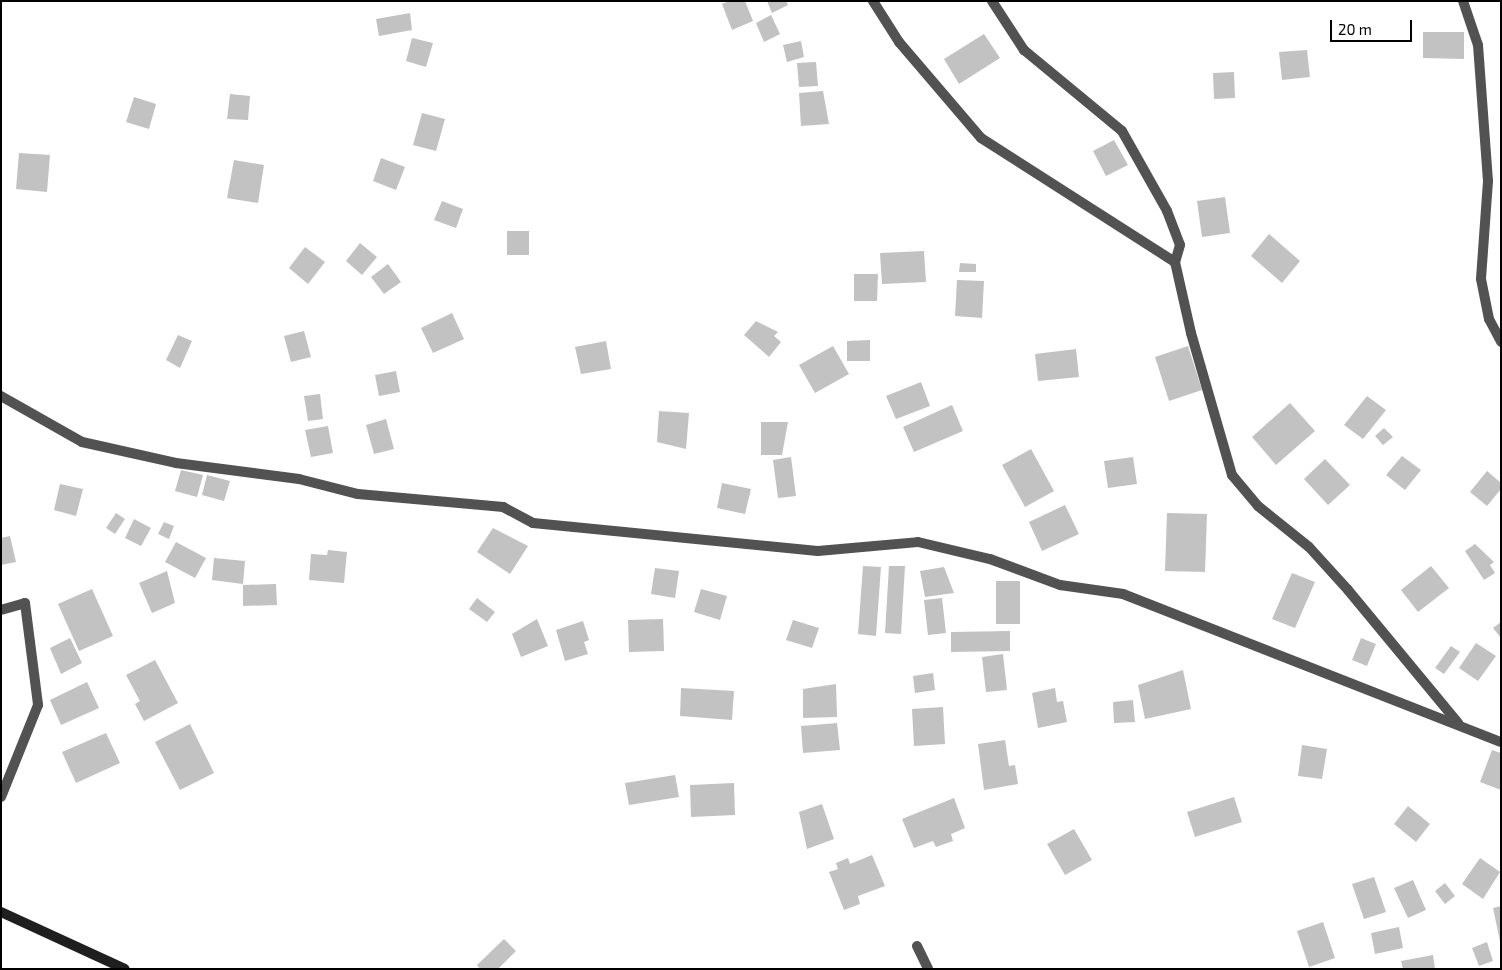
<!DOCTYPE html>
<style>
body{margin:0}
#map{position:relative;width:1502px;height:970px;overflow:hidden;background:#fff;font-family:"Exo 2",sans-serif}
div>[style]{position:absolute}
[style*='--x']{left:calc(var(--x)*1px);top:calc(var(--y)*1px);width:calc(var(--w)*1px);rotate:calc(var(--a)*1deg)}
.building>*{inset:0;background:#c2c2c2}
.street>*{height:10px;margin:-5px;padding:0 5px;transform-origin:5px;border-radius:5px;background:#525252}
.secondary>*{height:10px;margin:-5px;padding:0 5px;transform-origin:5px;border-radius:5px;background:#1f1f1f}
span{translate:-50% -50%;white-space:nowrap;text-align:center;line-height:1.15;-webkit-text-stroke:4.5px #fff;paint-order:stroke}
.frame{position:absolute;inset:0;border:2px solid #000;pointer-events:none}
.scale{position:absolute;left:1330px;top:20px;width:82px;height:22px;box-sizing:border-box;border:2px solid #000;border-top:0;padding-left:6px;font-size:15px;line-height:18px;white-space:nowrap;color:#000;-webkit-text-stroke:4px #fff;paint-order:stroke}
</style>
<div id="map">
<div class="building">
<div style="clip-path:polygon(729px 1px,745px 1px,753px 21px,732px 30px,722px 4px)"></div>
<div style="clip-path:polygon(767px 1px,786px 1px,788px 5px,772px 13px)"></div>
<div style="clip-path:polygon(410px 13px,412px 30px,379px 36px,376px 19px)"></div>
<div style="clip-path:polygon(771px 15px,780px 34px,764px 42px,756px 23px)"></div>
<div style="clip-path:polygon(1423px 32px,1464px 32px,1464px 59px,1423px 58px)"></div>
<div style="clip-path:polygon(984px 34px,1000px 58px,959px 84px,944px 59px)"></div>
<div style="clip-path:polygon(412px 38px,433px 43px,426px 67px,406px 61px)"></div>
<div style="clip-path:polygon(801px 41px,804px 57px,787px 62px,783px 45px)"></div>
<div style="clip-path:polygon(1307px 50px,1310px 77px,1282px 80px,1279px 52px)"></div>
<div style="clip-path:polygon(816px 62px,818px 86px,799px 87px,797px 63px)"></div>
<div style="clip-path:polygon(1234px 72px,1235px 98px,1214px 99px,1213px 73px)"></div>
<div style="clip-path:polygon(823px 91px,829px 124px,801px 126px,799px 93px)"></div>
<div style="clip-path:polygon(230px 94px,250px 96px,248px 120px,227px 119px)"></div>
<div style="clip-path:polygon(134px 97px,156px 104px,149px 129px,126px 122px)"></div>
<div style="clip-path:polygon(422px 113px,445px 119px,436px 151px,413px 145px)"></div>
<div style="clip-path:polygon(1114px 140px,1128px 165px,1106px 176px,1093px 151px)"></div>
<div style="clip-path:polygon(19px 153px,50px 155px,47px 192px,16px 189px)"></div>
<div style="clip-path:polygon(381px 158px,405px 167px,396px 190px,373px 181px)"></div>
<div style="clip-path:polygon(234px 160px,264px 165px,258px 203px,227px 198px)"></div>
<div style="clip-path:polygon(1225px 197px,1230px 233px,1202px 237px,1197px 201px)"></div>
<div style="clip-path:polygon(442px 201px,463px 209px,456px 228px,434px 220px)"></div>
<div style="clip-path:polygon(507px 231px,529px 231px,529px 255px,507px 255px)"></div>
<div style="clip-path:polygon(1269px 234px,1300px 261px,1282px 283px,1251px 256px)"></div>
<div style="clip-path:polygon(360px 243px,377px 257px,362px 275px,346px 261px)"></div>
<div style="clip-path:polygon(305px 247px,325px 262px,308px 284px,289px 268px)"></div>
<div style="clip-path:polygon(924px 251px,926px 282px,882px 284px,880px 253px)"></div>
<div style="clip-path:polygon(960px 263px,976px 264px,976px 272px,959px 272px)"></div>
<div style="clip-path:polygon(388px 264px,401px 282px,384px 294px,371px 277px)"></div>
<div style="clip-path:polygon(854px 274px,878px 274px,877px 301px,854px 301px)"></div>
<div style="clip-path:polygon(957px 280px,984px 281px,982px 318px,955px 316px)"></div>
<div style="clip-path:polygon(452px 313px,464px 339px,433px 353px,421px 328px)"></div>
<div style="clip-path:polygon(756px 321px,778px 332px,774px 336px,781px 342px,769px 357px,744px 335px)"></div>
<div style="clip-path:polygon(304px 331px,311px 357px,291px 362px,284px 336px)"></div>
<div style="clip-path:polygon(178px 335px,192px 341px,180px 368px,166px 360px)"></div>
<div style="clip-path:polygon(870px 340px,870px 361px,847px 361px,847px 341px)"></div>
<div style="clip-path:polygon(606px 341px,611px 369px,581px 374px,575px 347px)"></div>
<div style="clip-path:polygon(833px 346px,849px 374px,815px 393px,799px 365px)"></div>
<div style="clip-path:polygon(1188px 346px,1202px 390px,1169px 401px,1155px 357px)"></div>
<div style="clip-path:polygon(1076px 349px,1079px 377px,1038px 381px,1035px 354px)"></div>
<div style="clip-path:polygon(396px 371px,400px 392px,379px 396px,375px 375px)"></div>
<div style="clip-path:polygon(921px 382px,930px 406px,896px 419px,886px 396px)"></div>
<div style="clip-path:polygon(320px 394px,323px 419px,308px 421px,304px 396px)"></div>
<div style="clip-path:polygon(1367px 396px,1386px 410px,1363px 439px,1344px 425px)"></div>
<div style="clip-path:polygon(1290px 403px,1315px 431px,1276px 465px,1252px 437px)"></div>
<div style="clip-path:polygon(952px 405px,963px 431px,914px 452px,903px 427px)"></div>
<div style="clip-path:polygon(659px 411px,689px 413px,686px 449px,657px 442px)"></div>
<div style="clip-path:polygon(386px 419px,394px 449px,374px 454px,366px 425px)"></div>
<div style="clip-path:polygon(761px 422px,788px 422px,782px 455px,761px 455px)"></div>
<div style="clip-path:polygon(328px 426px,333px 453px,311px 457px,305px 430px)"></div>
<div style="clip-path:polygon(1384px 428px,1393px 437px,1383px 445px,1375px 436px)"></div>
<div style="clip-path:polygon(1031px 449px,1054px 491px,1025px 507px,1002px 465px)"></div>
<div style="clip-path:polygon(1402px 456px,1421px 470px,1405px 490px,1386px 475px)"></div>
<div style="clip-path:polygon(791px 457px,796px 496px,778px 498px,773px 460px)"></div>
<div style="clip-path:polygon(1133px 457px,1137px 484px,1108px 488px,1104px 461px)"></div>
<div style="clip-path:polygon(1325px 459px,1350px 485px,1328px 505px,1304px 479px)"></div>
<div style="clip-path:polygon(181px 470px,203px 475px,197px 497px,175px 491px)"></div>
<div style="clip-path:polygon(1487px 471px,1501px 483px,1501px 489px,1487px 506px,1470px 492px)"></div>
<div style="clip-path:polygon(207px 475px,230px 481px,224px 501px,202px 495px)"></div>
<div style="clip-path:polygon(722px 483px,751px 489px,745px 514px,717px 508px)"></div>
<div style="clip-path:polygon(60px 484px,83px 489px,76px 516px,54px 510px)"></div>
<div style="clip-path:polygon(1065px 505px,1079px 534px,1042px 551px,1029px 522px)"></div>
<div style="clip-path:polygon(116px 513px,125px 519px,115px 534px,106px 528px)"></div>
<div style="clip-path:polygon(1167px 513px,1207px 514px,1205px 572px,1165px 571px)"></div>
<div style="clip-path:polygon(134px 519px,151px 528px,141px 546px,125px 538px)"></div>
<div style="clip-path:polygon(164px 522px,174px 526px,169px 539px,158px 534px)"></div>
<div style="clip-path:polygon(493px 528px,528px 546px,510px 574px,477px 552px)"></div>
<div style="clip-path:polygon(10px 536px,16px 562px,1px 565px,1px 538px)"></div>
<div style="clip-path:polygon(176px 542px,206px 558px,195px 578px,165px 562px)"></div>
<div style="clip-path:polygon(1475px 544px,1494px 562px,1490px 565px,1495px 573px,1484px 580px,1465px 551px)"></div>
<div style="clip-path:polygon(328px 550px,347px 552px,344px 583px,309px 580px,311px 554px,327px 555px)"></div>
<div style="clip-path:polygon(214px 558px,245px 561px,243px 584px,212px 580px)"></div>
<div style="clip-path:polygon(863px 566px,881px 567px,876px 636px,858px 634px)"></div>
<div style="clip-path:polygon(889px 566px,905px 566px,901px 634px,885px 633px)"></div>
<div style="clip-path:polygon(1431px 566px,1449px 588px,1418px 612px,1401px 590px)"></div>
<div style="clip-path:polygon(944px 567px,954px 593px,925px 597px,920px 571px)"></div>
<div style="clip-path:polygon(655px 568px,679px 571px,675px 598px,651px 594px)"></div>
<div style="clip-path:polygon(167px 571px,175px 603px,152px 613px,139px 583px)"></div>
<div style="clip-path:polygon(1292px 573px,1315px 582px,1295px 628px,1272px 619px)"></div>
<div style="clip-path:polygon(996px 581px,1020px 581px,1020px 624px,996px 624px)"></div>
<div style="clip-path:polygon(276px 584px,277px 605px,243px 606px,243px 585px)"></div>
<div style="clip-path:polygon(92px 589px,113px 636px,79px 651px,58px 604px)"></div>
<div style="clip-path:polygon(701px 589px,727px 596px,720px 620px,694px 612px)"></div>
<div style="clip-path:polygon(477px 598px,495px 612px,487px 622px,469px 609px)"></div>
<div style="clip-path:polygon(942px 598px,946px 633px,928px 635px,924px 600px)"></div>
<div style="clip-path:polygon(537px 619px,548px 646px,521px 657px,512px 634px)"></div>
<div style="clip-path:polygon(663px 619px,664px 651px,629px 652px,628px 620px)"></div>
<div style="clip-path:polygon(793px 620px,819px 628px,812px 648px,786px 640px)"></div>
<div style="clip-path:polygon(583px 621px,589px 640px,584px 642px,588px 654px,565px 661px,556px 630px)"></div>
<div style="clip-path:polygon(1501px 622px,1501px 638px,1493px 628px)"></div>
<div style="clip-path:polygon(1010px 631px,1010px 651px,951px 652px,951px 632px)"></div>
<div style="clip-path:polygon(70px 638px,82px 663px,61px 674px,50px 648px)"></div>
<div style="clip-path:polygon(1361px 638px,1376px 644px,1367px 666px,1352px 660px)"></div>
<div style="clip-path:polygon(1476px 643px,1496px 656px,1478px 681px,1459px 668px)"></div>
<div style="clip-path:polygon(1451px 646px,1460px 652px,1444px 674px,1435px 668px)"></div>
<div style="clip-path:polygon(1003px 654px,1007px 690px,986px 692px,982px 657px)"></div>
<div style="clip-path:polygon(155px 660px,178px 703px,144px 721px,135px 704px,140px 701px,126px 675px)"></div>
<div style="clip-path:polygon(1183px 670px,1191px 709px,1145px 719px,1138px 685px)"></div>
<div style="clip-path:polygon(933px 673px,935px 690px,915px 693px,913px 676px)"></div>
<div style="clip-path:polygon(87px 682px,99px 708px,61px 725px,50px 700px)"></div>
<div style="clip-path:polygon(836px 684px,837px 717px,803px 718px,803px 689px)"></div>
<div style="clip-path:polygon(681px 688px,734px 691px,732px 720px,680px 716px)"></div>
<div style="clip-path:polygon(1055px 688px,1057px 702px,1063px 701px,1067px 722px,1038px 728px,1032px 693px)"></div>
<div style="clip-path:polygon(1133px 700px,1135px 722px,1114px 723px,1113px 702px)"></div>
<div style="clip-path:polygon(943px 707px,945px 744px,914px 746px,912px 709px)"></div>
<div style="clip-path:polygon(837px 723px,840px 750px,803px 753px,801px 726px)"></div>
<div style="clip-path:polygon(190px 724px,214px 773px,180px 790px,155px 742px)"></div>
<div style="clip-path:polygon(106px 733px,120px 763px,76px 783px,62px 752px)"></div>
<div style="clip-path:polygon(1005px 740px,1009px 766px,1015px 765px,1018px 784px,984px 790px,978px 744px)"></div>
<div style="clip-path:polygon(1302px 745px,1327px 749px,1322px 779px,1298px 776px)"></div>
<div style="clip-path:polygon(1492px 750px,1501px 753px,1501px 790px,1480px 782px)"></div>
<div style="clip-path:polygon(675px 775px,679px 797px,629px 805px,625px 783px)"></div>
<div style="clip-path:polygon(734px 783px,735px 815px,691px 817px,690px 785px)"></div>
<div style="clip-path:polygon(1234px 797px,1242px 822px,1195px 837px,1187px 812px)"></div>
<div style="clip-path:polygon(954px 798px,965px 828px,951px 834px,953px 841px,936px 847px,933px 841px,914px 848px,902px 819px)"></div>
<div style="clip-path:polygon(822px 804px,834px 839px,807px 849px,799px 812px)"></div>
<div style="clip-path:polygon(1408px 806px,1430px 824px,1416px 842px,1394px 824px)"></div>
<div style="clip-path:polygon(1074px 829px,1092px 860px,1065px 875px,1047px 844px)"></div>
<div style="clip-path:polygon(872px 855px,885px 886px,858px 896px,860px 904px,844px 910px,829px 872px,838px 869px,836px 863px,848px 858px,850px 864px)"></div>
<div style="clip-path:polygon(1480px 858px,1500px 872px,1483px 899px,1462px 884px)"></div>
<div style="clip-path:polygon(1374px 877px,1386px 912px,1364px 919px,1352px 884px)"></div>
<div style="clip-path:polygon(1413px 880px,1426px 910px,1408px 918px,1394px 888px)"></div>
<div style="clip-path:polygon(1445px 883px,1455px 896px,1445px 904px,1435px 891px)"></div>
<div style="clip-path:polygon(1501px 906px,1501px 941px,1500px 941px,1493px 908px)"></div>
<div style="clip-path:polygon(1323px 922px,1335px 958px,1309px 967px,1297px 931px)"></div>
<div style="clip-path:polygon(1399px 927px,1403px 948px,1375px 954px,1371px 933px)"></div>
<div style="clip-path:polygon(504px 939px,516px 951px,498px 969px,480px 969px,477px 965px)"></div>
<div style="clip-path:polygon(1487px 942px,1493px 961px,1479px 966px,1472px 948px)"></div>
<div style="clip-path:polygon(1433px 955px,1435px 969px,1403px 969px,1401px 961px)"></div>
</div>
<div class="street">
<div style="--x:873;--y:1;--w:49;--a:57.6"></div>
<div style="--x:899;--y:42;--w:126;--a:49.5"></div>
<div style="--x:981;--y:138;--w:230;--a:32.6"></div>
<div style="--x:992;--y:1;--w:59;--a:56.9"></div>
<div style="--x:1024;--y:50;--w:127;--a:39.6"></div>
<div style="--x:1122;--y:131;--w:92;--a:60.6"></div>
<div style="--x:1167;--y:211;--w:36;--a:69"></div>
<div style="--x:1180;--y:245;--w:18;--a:106"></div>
<div style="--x:1175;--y:262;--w:73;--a:77.3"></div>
<div style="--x:1191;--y:333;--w:148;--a:73.9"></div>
<div style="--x:1232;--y:475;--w:40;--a:50"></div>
<div style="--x:1258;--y:506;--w:65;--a:38.8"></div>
<div style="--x:1309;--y:547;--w:58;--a:47.8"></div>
<div style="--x:1348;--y:590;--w:173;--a:50.4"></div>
<div style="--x:1463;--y:1;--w:46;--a:71.2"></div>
<div style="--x:1478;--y:45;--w:136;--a:85.8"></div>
<div style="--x:1488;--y:181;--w:98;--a:94.1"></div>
<div style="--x:1481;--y:279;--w:41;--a:78.7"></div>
<div style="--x:1489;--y:319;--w:26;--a:62"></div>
<div style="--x:1;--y:396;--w:93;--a:29.6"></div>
<div style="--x:82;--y:442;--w:96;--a:12.6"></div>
<div style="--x:176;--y:463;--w:124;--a:7.4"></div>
<div style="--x:299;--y:479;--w:61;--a:14.3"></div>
<div style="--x:358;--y:494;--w:146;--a:5.1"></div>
<div style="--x:503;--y:507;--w:34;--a:28"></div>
<div style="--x:533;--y:523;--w:286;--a:5.6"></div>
<div style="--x:818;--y:551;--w:100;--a:-5.1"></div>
<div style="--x:918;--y:542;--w:74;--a:13.3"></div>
<div style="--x:990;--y:559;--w:75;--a:20.4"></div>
<div style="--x:1060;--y:585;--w:64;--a:8.1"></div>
<div style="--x:1123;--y:594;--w:406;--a:21.4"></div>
<div style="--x:1;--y:610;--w:25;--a:-16"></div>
<div style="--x:25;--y:603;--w:103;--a:82.7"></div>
<div style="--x:38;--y:705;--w:99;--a:111.9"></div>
<div style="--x:917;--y:946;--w:25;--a:64"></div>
</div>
<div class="secondary">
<div style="--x:1;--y:912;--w:136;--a:24.7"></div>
</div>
<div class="frame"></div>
<div class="scale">20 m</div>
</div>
